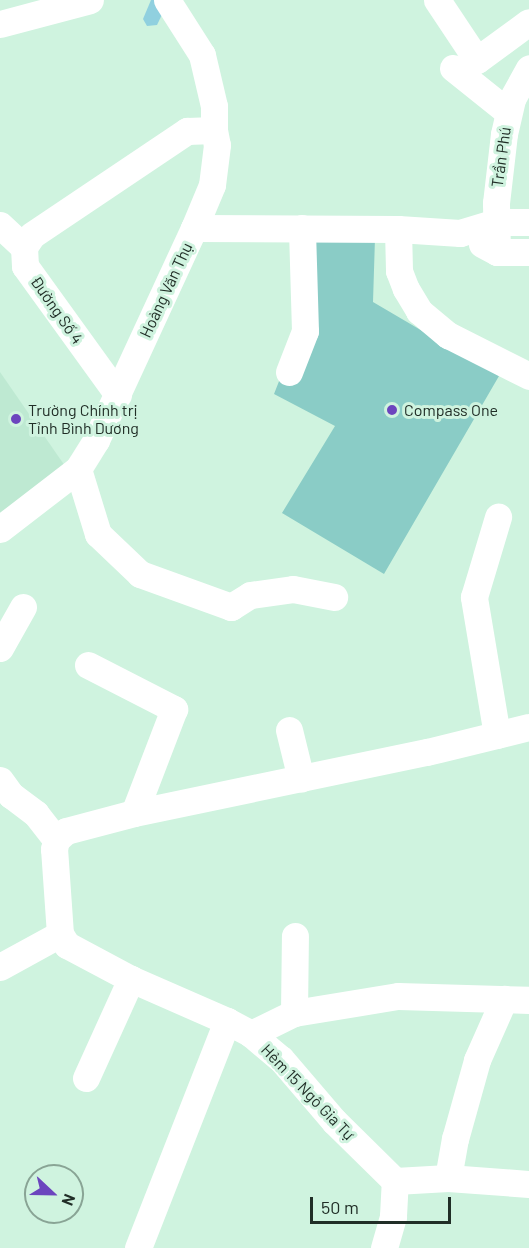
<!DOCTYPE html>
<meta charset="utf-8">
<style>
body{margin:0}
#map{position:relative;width:529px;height:1248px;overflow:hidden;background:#cff3df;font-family:Barlow,sans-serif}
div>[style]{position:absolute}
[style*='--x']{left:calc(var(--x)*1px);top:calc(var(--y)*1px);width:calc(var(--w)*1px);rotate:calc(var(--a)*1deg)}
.built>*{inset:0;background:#bee9d2}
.water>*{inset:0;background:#90d0df}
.building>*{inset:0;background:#8accc6}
.minor>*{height:27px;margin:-13.5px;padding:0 13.5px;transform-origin:13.5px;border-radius:13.5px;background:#fff}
.dots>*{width:16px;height:16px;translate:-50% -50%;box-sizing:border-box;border:3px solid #cff3df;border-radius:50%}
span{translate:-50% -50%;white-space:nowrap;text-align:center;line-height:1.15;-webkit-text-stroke:6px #cff3df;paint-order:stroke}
.street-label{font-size:16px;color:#212e27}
.poi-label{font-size:16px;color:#212e27}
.left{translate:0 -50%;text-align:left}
.north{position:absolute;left:24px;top:1164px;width:60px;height:60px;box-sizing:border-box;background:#cff3df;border:2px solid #89a495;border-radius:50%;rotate:112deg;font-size:16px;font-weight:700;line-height:24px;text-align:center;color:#212e27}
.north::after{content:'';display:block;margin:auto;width:21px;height:27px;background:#6c45be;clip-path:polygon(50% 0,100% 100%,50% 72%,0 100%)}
.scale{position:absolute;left:310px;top:1197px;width:141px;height:27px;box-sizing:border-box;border:3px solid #212e27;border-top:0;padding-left:8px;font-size:18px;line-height:21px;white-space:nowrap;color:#212e27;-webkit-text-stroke:4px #cff3df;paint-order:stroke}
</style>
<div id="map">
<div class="built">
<div style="clip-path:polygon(0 372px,65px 466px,0 518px)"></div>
</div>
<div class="water">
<div style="clip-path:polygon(151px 0,169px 0,157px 25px,147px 26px,143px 19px)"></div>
</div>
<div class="building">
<div style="clip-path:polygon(375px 238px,373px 302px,499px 376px,384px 574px,282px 513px,335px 426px,274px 394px,296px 338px,296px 240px)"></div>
</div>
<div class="minor">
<div style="--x:167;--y:0;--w:65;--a:57.5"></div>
<div style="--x:202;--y:55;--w:52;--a:76.8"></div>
<div style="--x:214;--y:106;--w:24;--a:90"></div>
<div style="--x:437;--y:0;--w:72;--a:56.3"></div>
<div style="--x:477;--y:60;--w:64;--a:-36.2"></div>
<div style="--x:0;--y:24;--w:93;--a:-14.9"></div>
<div style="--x:453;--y:68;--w:70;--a:38.7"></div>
<div style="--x:0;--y:225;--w:33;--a:43"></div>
<div style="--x:24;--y:247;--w:19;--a:87"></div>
<div style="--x:25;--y:266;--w:159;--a:54.2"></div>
<div style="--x:398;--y:229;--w:42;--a:88.6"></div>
<div style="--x:399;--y:271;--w:19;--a:69"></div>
<div style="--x:406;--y:289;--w:26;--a:59"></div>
<div style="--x:419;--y:311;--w:38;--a:40"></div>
<div style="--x:448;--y:335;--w:91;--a:26.8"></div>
<div style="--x:482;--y:244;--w:17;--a:28"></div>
<div style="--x:497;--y:252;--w:32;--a:0"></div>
<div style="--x:24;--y:247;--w:14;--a:-56"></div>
<div style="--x:32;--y:235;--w:187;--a:-33.9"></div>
<div style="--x:187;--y:131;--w:27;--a:-2"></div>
<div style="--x:214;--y:130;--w:15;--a:79"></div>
<div style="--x:217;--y:145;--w:40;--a:97.1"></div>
<div style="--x:212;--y:185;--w:47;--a:112.7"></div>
<div style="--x:497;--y:252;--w:49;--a:-91.2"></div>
<div style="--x:496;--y:203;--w:69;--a:-83.4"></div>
<div style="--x:504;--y:134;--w:36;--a:-77"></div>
<div style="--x:512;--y:99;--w:35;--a:-61"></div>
<div style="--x:289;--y:372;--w:44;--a:-68.7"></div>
<div style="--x:305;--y:331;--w:103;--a:-91.7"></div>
<div style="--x:78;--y:469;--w:68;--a:72.9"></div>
<div style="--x:98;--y:534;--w:58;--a:43.6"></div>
<div style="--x:140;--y:574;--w:97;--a:19.9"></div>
<div style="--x:231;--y:607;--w:22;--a:-32"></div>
<div style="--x:250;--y:595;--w:43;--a:-7.9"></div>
<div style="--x:293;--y:589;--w:42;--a:11"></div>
<div style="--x:0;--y:529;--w:98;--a:-37.6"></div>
<div style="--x:78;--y:469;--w:34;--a:-58"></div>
<div style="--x:96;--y:440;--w:234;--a:-65.2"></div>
<div style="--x:194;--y:228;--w:204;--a:0.3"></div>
<div style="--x:398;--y:229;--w:62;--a:3.7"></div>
<div style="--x:460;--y:233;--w:38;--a:-17"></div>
<div style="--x:496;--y:222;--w:33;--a:0"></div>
<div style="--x:0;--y:648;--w:47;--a:-60.7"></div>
<div style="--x:88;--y:665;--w:97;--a:27.1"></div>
<div style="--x:174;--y:709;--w:111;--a:111"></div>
<div style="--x:289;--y:730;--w:50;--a:76.2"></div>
<div style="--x:497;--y:735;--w:140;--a:-99.5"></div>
<div style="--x:474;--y:597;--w:84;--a:-73.3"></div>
<div style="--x:0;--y:780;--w:19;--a:54"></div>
<div style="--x:11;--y:795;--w:31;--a:37"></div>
<div style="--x:36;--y:814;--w:33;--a:52"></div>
<div style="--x:60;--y:934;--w:85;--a:-94"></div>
<div style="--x:54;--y:849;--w:9;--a:-77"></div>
<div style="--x:56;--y:840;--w:13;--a:-42"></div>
<div style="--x:66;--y:831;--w:70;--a:-14.8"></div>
<div style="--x:134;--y:813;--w:299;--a:-11.8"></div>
<div style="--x:427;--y:752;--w:105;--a:-13.8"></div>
<div style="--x:0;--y:967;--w:68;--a:-28.8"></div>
<div style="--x:60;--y:934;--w:13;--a:58"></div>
<div style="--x:67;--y:945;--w:72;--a:28"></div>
<div style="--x:131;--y:979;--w:105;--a:23.6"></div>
<div style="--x:227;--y:1021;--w:27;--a:28"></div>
<div style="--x:251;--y:1034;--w:39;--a:40"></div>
<div style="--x:281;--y:1059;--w:82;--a:49.5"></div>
<div style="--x:334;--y:1121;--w:86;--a:44.5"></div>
<div style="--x:395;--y:1181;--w:53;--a:-3.2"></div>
<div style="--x:448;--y:1178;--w:81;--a:4.2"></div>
<div style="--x:294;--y:1013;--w:77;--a:-89.3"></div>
<div style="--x:251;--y:1034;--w:48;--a:-26"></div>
<div style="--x:294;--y:1013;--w:105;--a:-9.3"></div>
<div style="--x:398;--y:996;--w:131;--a:1.7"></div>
<div style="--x:86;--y:1078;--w:109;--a:-65.6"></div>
<div style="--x:448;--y:1178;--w:40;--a:-80"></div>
<div style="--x:455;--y:1139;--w:82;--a:-74.4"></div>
<div style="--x:477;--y:1060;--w:67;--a:-66.1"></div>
<div style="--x:138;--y:1248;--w:244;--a:-68.6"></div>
<div style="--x:384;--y:1248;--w:33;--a:-74"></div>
<div style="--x:393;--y:1216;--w:35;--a:-87"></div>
</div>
<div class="dots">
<div style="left:392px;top:410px;background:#6c45be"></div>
<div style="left:16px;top:419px;background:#6c45be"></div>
</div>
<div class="street-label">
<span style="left:501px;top:157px;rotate:-82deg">Trần Phú</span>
<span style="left:166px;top:290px;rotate:-65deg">Hoàng Văn Thụ</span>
<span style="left:57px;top:310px;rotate:55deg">Đường Số 4</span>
<span style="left:308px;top:1092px;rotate:46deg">Hẻm 15 Ngô Gia Tự</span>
</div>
<div class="poi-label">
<span class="left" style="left:28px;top:419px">Trường Chính trị<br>Tỉnh Bình Dương</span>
<span class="left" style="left:404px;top:410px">Compass One</span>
</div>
<div class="north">N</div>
<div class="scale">50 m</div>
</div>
